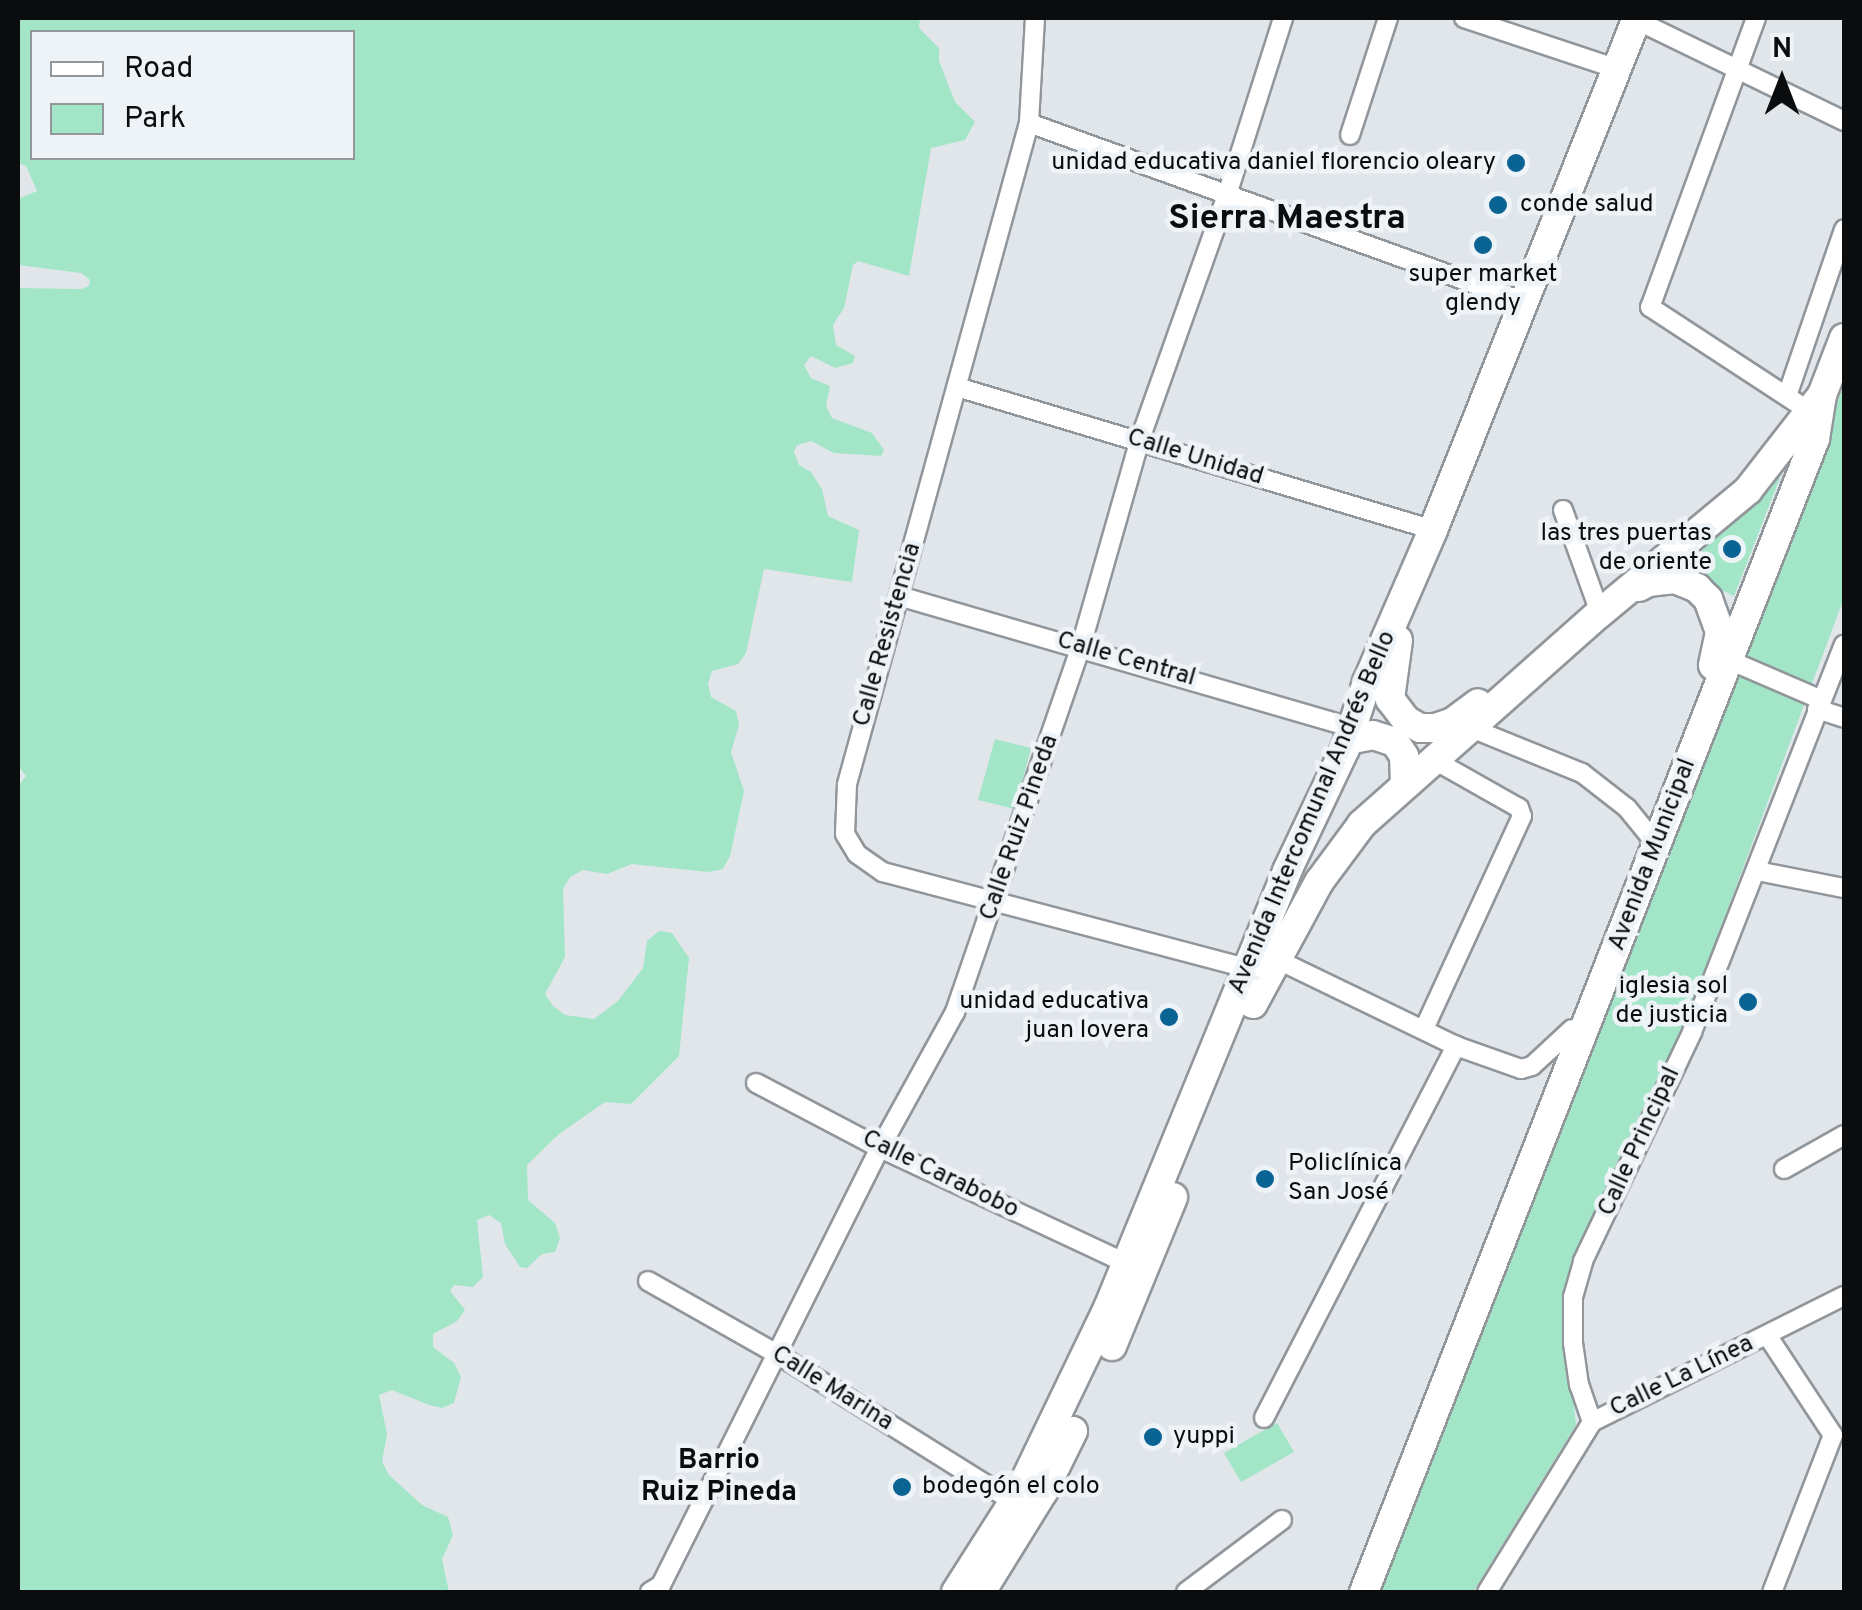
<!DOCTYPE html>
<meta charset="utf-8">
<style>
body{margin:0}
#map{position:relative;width:1862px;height:1610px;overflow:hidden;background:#e1e6eb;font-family:Overpass,sans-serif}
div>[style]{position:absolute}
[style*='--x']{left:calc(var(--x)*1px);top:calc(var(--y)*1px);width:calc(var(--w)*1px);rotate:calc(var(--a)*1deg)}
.green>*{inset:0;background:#a2e6c7}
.roads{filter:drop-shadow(2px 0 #91969b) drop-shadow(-2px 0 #91969b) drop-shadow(0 2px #91969b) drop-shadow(0 -2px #91969b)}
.minor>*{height:18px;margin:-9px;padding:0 9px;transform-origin:9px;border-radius:9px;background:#fff}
.highway>*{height:28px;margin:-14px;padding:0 14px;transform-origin:14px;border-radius:14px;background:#fff}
.dots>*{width:28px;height:28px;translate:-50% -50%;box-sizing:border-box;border:5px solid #eef3f8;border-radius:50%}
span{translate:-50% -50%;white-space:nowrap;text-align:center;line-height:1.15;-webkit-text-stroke:9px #eef3f8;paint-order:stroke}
.poi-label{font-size:25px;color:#0a0c0d}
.right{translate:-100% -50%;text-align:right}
.left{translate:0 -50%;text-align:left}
.street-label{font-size:25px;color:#0a0c0d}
.neighbourhood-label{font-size:28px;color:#0a0c0d;font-weight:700}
.district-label{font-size:35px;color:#0a0c0d;font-weight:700}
.frame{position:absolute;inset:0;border:20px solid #0a0c0d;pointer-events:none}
.legend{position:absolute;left:30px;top:30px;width:325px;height:130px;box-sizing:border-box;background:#eef3f8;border:2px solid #93979a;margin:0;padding:12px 18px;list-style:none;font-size:30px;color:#0a0c0d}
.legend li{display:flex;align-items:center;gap:20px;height:50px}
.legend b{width:50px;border:2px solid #93979a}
.north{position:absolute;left:1732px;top:30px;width:100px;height:100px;-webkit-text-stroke:8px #eef3f8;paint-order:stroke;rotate:0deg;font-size:28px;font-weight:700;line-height:40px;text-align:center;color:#0a0c0d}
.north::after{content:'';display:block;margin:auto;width:35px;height:45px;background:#0a0c0d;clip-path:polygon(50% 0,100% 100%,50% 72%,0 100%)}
</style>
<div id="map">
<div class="green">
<div style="clip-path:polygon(evenodd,18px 18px,920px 18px,919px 28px,939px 48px,939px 61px,955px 102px,975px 122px,965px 140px,931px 148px,909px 276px,858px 261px,853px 265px,844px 308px,833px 325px,836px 345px,855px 356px,853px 363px,835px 368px,811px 356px,804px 365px,811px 378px,830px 386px,826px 406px,832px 418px,872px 433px,884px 450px,881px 456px,834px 453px,811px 441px,797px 445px,794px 452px,799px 465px,811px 472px,822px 489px,828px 516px,859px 530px,852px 582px,764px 569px,746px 653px,738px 664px,712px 671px,708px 684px,711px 697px,736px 711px,739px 725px,731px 752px,744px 791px,730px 856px,723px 869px,708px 872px,632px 864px,607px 874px,583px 870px,570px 877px,563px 889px,565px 957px,545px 994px,553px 1006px,565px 1015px,594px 1019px,618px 1001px,643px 968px,647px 941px,659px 931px,672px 933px,689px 958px,679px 1056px,631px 1104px,605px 1102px,559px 1134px,527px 1165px,528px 1200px,555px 1223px,560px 1238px,555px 1252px,542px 1254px,527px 1268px,520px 1267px,505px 1244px,501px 1223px,489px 1215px,477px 1220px,483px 1277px,473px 1287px,454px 1285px,450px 1291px,465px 1310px,457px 1321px,433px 1334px,433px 1347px,454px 1363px,461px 1377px,454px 1403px,442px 1408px,429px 1405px,392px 1390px,379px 1395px,387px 1434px,382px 1462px,389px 1475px,422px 1505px,448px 1517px,453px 1535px,442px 1559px,449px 1592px,18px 1592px,18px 786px,26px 776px,18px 766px,18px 288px,81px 289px,89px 286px,90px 280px,81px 273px,18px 265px,18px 199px,37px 191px,26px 166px,18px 163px,18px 18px,352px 32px,352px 158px,32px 158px,32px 32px,352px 32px)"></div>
<div style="clip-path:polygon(1844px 385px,1844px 598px,1679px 1039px,1563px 1301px,1576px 1425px,1473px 1592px,1377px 1592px,1490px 1311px)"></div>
<div style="clip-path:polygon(1783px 470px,1734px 596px,1682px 571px)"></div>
<div style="clip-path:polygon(995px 739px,1031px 748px,1015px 809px,978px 800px)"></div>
<div style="clip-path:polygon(1277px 1423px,1294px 1452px,1241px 1482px,1224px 1453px)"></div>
</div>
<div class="roads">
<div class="minor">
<div style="--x:1035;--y:18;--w:105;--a:93.3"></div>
<div style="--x:1029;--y:123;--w:686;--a:105.39"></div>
<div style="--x:847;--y:784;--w:50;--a:92.3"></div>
<div style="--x:845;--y:834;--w:23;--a:59"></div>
<div style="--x:857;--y:854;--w:32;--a:35"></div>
<div style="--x:883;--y:872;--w:376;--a:14.8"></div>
<div style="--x:1464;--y:18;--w:161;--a:18.4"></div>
<div style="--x:1756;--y:18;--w:308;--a:110.1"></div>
<div style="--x:1650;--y:307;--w:190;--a:33.2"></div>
<div style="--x:1636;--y:20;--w:231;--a:25.9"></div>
<div style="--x:1029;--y:123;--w:524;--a:19.85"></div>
<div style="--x:1350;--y:135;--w:123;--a:-72"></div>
<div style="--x:957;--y:387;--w:497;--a:16.7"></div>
<div style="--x:1788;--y:393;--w:173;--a:-71.1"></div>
<div style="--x:1563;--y:510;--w:109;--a:70.2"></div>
<div style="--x:899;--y:596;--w:472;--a:16.2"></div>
<div style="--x:1729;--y:660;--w:101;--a:23.3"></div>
<div style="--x:1817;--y:709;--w:28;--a:18"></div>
<div style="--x:1471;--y:728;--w:120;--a:22.1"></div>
<div style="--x:1582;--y:773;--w:57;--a:37.9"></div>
<div style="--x:1627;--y:808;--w:33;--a:51"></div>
<div style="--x:1757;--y:871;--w:89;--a:11.1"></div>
<div style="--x:1274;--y:958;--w:202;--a:25.8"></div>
<div style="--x:1456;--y:1046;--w:69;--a:19.5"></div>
<div style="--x:1521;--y:1069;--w:11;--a:-15"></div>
<div style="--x:1532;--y:1066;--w:54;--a:-42.8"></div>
<div style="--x:1424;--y:1029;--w:234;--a:-65.3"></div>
<div style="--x:1522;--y:816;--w:9;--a:-111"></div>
<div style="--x:1519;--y:808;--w:98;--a:-150.5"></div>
<div style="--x:756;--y:1083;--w:140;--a:27.7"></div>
<div style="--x:880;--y:1148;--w:272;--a:25.1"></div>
<div style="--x:1784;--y:1169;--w:69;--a:-29.5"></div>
<div style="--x:648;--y:1281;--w:148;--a:29.5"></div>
<div style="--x:777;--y:1354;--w:279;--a:32"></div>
<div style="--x:1767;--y:1335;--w:120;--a:56.6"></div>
<div style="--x:1833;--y:1435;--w:168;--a:111.2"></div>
<div style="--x:1264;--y:1418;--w:419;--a:-62.7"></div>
<div style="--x:1592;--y:1422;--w:39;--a:-109"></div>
<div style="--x:1579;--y:1385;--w:42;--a:-98.1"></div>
<div style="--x:1573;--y:1343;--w:46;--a:-90"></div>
<div style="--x:1573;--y:1297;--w:37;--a:-74"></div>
<div style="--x:1583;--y:1261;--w:254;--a:-64.5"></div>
<div style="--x:1692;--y:1032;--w:416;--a:-68.6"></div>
<div style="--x:650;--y:1592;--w:13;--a:-32"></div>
<div style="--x:661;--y:1585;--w:489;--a:-63.4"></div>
<div style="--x:880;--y:1148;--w:155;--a:-61.1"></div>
<div style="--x:955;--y:1012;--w:387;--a:-71"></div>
<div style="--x:1081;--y:646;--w:212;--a:-74.1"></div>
<div style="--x:1139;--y:442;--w:262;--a:-70.4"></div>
<div style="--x:1227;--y:195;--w:186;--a:-72.4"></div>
<div style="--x:1186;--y:1592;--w:120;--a:-36.9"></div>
<div style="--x:1487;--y:1592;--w:200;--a:-58.3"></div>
<div style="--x:1592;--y:1422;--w:282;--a:-26.6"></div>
</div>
<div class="highway">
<div style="--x:1639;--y:587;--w:10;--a:-29"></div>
<div style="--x:1648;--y:582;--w:27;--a:-6"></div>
<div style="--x:1675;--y:579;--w:24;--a:22"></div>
<div style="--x:1697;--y:588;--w:16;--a:45"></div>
<div style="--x:1708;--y:599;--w:35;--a:70"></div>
<div style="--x:1720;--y:632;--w:34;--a:102"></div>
<div style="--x:1398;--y:640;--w:60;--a:97.7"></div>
<div style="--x:1390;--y:699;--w:26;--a:53"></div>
<div style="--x:1406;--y:720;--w:16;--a:30"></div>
<div style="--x:1420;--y:728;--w:15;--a:0"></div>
<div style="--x:1435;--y:728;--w:19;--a:-18"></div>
<div style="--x:1453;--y:722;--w:31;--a:-37"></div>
<div style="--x:1348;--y:740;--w:25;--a:-11"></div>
<div style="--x:1373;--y:735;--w:23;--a:18"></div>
<div style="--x:1395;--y:742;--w:17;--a:57"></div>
<div style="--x:1404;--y:756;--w:29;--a:88"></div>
<div style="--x:1253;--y:1004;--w:139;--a:-61.6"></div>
<div style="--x:1319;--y:882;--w:72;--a:-53.4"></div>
<div style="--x:1362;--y:824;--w:318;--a:-41.6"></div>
<div style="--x:1600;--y:613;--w:192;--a:-39.7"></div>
<div style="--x:1748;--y:490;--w:120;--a:-52.1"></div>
<div style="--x:1112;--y:1346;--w:161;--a:-67.7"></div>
<div style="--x:956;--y:1592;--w:117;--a:-57.5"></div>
<div style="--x:1019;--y:1493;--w:205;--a:-64.3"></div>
<div style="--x:1108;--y:1308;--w:472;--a:-67.7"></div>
<div style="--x:1287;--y:871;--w:135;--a:-64.6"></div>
<div style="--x:1345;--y:749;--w:71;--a:-71.8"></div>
<div style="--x:1367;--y:682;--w:166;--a:-66.5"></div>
<div style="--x:1433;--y:530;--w:551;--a:-68.28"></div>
<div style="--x:981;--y:1592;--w:118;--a:-58.2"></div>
<div style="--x:1043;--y:1492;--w:68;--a:-63.8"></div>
<div style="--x:1364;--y:1592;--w:1238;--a:-68.64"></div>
<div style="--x:1815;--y:439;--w:45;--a:-81"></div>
<div style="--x:1822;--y:395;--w:61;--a:-68.9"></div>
</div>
</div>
<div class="dots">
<div style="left:1516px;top:163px;background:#096494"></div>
<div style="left:1498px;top:205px;background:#096494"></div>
<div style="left:1483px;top:245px;background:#096494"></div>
<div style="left:1732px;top:549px;background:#096494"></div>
<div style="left:1748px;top:1002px;background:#096494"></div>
<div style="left:1169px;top:1017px;background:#096494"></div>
<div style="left:1265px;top:1179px;background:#096494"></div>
<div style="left:1153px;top:1437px;background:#096494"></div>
<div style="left:902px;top:1487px;background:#096494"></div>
</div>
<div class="poi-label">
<span class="right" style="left:1496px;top:163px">unidad educativa daniel florencio oleary</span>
<span class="left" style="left:1520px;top:205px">conde salud</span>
<span style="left:1483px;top:290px">super market<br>glendy</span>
<span class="right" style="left:1712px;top:549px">las tres puertas<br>de oriente</span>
<span class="right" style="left:1728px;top:1002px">iglesia sol<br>de justicia</span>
<span class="right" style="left:1149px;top:1017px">unidad educativa<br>juan lovera</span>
<span class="left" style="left:1288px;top:1179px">Policlínica<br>San José</span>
<span class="left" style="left:1173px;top:1437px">yuppi</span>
<span class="left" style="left:922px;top:1487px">bodegón el colo</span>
</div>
<div class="street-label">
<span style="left:1195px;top:458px;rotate:17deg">Calle Unidad</span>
<span style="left:888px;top:635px;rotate:-74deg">Calle Resistencia</span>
<span style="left:1126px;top:660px;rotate:16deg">Calle Central</span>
<span style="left:1313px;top:813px;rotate:-67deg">Avenida Intercomunal Andrés Bello</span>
<span style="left:1020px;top:828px;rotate:-71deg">Calle Ruiz Pineda</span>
<span style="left:1653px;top:855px;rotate:-69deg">Avenida Municipal</span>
<span style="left:1640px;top:1142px;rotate:-65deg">Calle Principal</span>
<span style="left:940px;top:1175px;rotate:26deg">Calle Carabobo</span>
<span style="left:1682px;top:1377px;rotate:-26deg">Calle La Línea</span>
<span style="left:832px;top:1389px;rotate:32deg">Calle Marina</span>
</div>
<div class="neighbourhood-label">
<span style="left:719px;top:1477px">Barrio<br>Ruiz Pineda</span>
</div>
<div class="district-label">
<span style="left:1287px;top:219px">Sierra Maestra</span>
</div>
<div class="frame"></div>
<ul class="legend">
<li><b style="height:12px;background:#fff"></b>Road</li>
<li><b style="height:28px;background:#a2e6c7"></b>Park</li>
</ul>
<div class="north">N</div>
</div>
